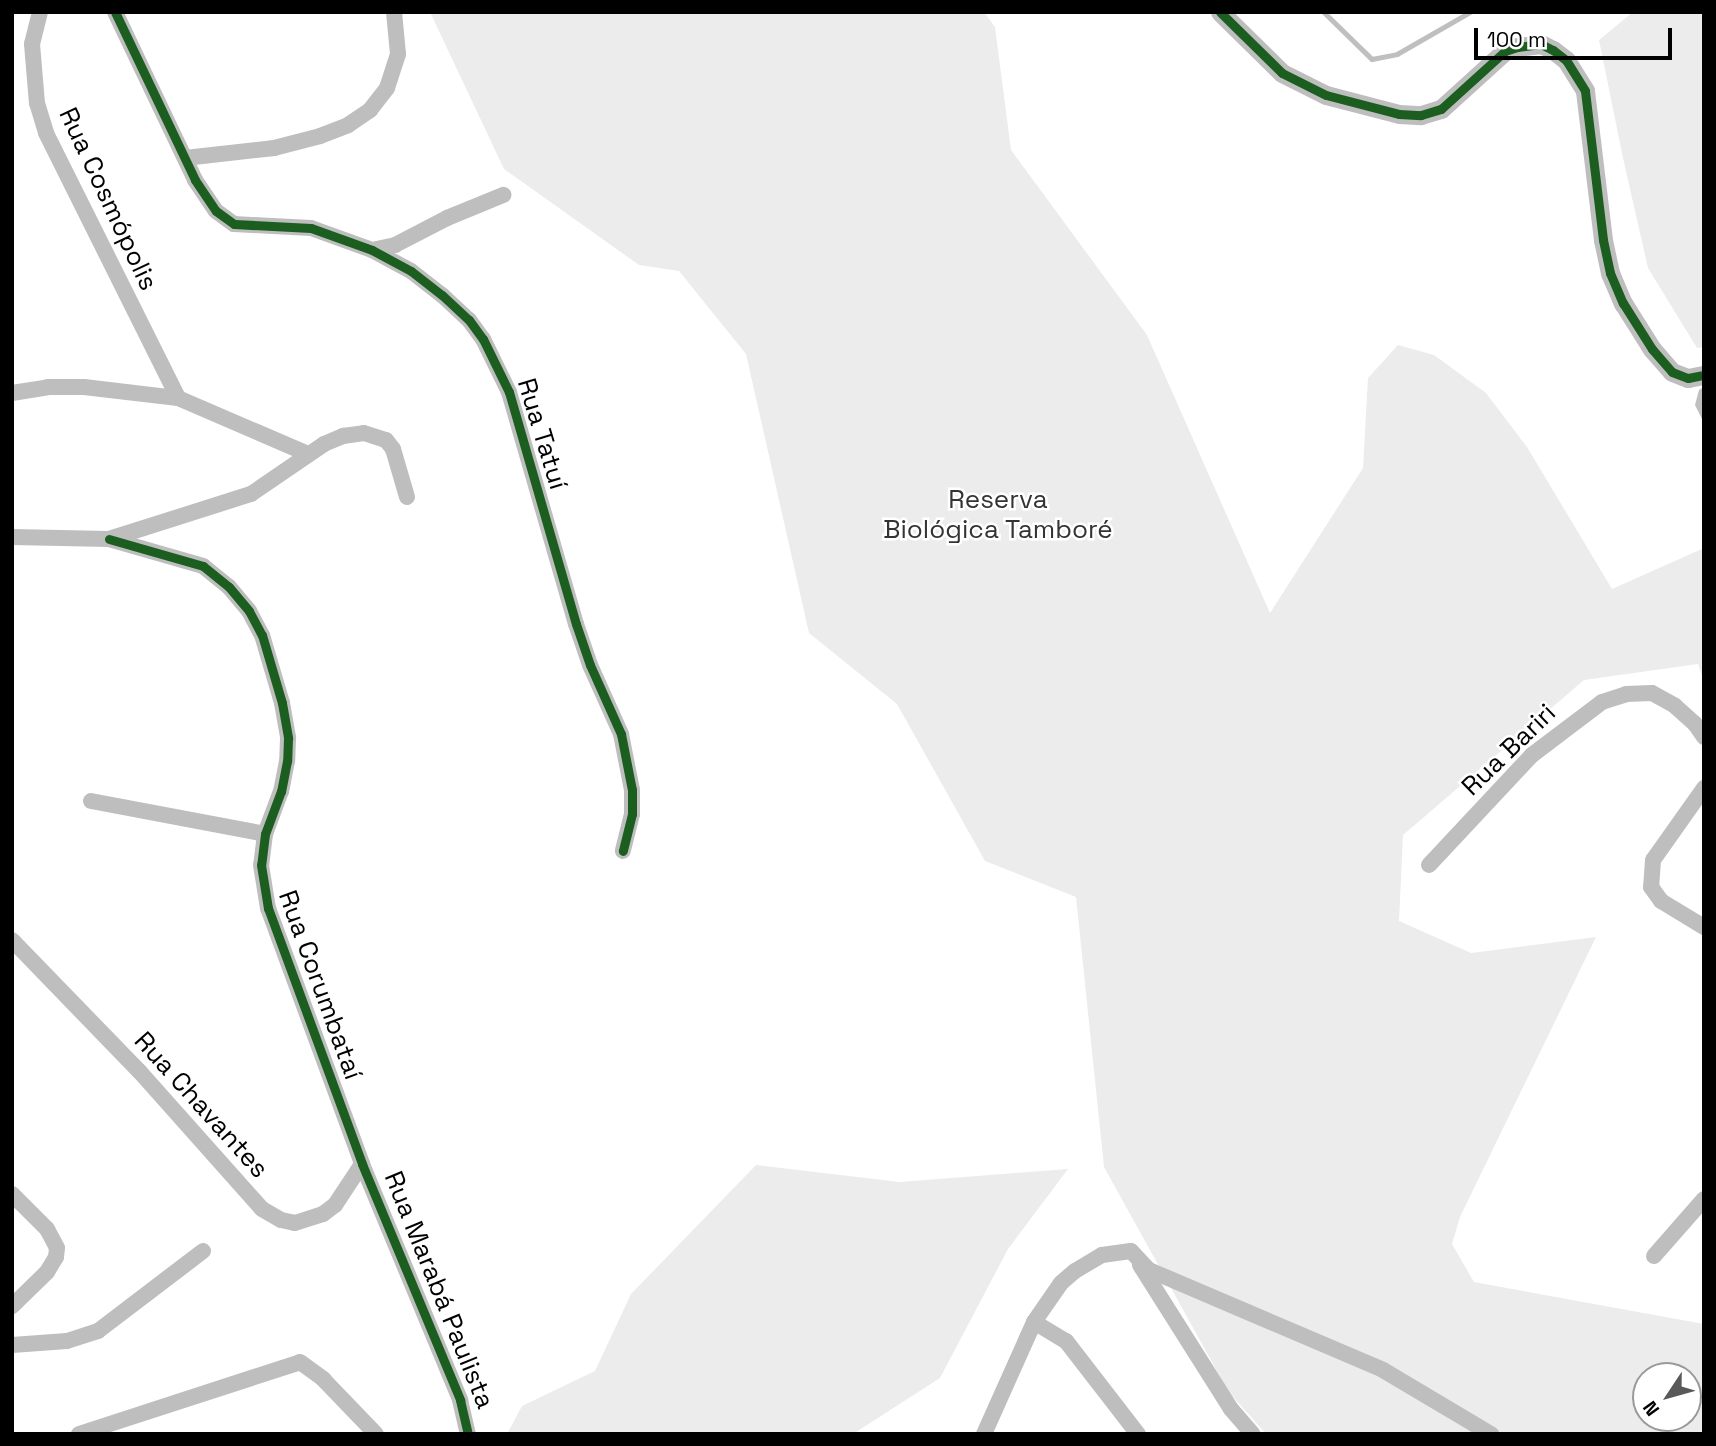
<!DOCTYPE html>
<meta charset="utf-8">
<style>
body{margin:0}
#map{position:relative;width:1716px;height:1446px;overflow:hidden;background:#fff;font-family:"Space Grotesk",sans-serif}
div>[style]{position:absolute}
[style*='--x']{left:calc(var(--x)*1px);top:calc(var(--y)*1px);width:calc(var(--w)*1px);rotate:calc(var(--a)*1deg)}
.green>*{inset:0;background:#ececec}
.water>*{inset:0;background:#bfbfbf}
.stream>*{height:4.5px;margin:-2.25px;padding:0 2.25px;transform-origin:2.25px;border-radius:2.25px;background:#bfbfbf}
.minor>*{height:16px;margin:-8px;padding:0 8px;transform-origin:8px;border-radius:8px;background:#bebebe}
.tertiary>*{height:19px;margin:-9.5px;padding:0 9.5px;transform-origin:9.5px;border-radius:9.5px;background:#bebebe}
.cycleway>*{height:9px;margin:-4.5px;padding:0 4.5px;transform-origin:4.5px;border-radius:4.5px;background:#1b5e20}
span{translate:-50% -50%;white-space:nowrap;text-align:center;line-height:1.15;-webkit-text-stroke:5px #fff;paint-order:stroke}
.street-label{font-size:26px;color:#000}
.park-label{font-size:26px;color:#333}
.frame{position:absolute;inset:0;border:14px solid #000;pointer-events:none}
.north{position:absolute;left:1632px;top:1362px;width:70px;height:70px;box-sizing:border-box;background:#fff;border:2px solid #999;border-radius:50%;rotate:234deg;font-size:19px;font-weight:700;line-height:28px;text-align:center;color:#000}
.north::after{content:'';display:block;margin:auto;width:24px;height:32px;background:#595959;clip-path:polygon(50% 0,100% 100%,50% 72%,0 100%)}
.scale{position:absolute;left:1474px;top:28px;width:198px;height:32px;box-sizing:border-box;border:4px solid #000;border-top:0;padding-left:9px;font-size:21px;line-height:24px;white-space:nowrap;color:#000;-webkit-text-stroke:5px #fff;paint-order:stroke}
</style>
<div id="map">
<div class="green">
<div style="clip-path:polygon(evenodd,430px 12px,984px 12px,995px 27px,1011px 150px,1147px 335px,1270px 613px,1363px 468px,1368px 378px,1398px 345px,1434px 355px,1486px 393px,1527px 447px,1612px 589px,1704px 548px,1704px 681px,1698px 664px,1584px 680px,1403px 835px,1399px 921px,1471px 953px,1596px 937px,1460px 1217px,1452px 1244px,1474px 1282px,1704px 1324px,1704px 1434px,1266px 1434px,1228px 1391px,1104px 1167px,1076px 897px,985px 861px,897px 704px,809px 633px,746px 354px,679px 271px,639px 265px,504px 169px,430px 12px,1646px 1376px,1688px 1376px,1688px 1418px,1646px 1418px,1646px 1376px)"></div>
<div style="clip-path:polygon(1633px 12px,1704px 12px,1704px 347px,1697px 348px,1648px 268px,1623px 158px,1599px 40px)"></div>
<div style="clip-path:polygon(756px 1165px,900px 1182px,1068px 1169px,1008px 1249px,940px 1378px,853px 1434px,507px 1434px,522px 1406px,595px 1371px,631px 1294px)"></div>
</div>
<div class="water">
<div style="clip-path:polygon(1704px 387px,1704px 423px,1695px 405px,1699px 390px)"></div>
</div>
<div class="stream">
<div style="--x:1324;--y:12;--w:67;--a:44.4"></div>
<div style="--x:1372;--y:59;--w:25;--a:-11"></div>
<div style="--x:1397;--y:54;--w:84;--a:-29.9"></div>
</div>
<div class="minor">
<div style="--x:40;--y:12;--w:33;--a:104"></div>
<div style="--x:32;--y:44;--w:59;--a:85.2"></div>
<div style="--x:37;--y:103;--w:31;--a:73"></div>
<div style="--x:46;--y:133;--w:296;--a:63.5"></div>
<div style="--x:115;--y:12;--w:186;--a:64.5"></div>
<div style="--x:195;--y:180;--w:37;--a:56"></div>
<div style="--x:216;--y:211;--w:22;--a:36"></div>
<div style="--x:234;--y:224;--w:77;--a:3"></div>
<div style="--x:311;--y:228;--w:65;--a:19.8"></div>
<div style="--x:372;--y:250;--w:44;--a:28.3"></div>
<div style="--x:411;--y:271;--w:39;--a:38"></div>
<div style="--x:442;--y:295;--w:37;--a:43"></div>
<div style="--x:469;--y:320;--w:24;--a:54"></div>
<div style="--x:483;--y:339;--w:59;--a:63.9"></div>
<div style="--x:509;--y:392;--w:241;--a:73.9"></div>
<div style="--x:576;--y:624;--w:43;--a:71.1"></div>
<div style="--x:590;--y:665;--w:76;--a:65.8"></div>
<div style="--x:621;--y:734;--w:57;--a:78.9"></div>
<div style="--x:632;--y:790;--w:24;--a:90"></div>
<div style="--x:632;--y:814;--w:38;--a:104"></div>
<div style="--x:185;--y:158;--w:90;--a:-6.4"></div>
<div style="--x:274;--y:148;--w:48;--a:-14.6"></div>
<div style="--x:320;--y:136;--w:30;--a:-21"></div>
<div style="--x:348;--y:125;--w:27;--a:-34"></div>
<div style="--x:370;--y:110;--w:28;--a:-52"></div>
<div style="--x:387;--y:88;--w:36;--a:-72"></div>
<div style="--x:398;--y:54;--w:42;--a:-95.4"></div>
<div style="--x:372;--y:250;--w:24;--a:-12"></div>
<div style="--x:395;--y:245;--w:59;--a:-27.4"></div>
<div style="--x:447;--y:218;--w:61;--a:-22.3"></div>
<div style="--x:12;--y:393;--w:36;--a:-9"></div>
<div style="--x:48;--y:387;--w:36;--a:0"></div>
<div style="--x:84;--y:387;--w:95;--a:6.7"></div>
<div style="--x:178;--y:398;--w:142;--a:23.3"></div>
<div style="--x:12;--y:537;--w:97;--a:1.2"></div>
<div style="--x:109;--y:539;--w:149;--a:-17.6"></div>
<div style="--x:251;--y:494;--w:88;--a:-34.4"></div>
<div style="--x:324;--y:444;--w:21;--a:-23"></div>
<div style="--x:343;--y:436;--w:21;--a:-8"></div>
<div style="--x:364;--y:433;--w:23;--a:18"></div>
<div style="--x:386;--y:440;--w:11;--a:52"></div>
<div style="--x:393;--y:449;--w:50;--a:73.7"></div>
<div style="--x:109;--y:539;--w:98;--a:16"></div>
<div style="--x:203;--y:566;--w:33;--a:39"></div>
<div style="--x:229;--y:587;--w:31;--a:50"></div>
<div style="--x:249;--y:611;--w:27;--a:62"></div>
<div style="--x:262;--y:635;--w:71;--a:73.6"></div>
<div style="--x:282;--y:703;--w:36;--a:80"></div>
<div style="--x:288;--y:738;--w:23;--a:92"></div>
<div style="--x:287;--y:761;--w:31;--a:101"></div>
<div style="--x:281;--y:791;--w:46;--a:110.4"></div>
<div style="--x:265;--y:834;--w:31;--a:97"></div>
<div style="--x:261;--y:865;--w:44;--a:80.8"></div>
<div style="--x:268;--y:908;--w:273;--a:69.8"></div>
<div style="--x:362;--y:1164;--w:256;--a:67.4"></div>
<div style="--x:460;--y:1400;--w:35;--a:77"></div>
<div style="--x:1704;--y:788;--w:88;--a:125.3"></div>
<div style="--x:1653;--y:860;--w:27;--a:94"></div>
<div style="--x:1651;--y:887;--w:17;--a:54"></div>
<div style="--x:1661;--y:901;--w:50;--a:31.2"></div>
<div style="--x:91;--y:801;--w:177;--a:10.7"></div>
<div style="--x:1429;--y:865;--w:151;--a:-46.9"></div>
<div style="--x:1532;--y:755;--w:88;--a:-37.1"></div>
<div style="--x:1602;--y:702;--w:25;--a:-18"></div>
<div style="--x:1626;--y:694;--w:26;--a:-2"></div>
<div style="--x:1652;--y:693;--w:26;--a:29"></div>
<div style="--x:1675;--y:706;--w:27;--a:42"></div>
<div style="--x:1695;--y:724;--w:16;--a:55"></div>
<div style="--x:12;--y:940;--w:184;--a:45.9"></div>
<div style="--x:140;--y:1072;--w:183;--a:48.3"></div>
<div style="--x:262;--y:1209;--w:22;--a:30"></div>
<div style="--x:281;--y:1220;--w:14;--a:12"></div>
<div style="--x:295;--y:1223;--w:29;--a:-18"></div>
<div style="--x:323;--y:1214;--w:15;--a:-37"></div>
<div style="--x:335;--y:1205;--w:49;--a:-56.6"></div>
<div style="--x:12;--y:1194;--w:49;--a:45"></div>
<div style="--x:47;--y:1229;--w:21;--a:62"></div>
<div style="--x:57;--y:1248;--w:9;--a:96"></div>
<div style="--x:56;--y:1257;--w:17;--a:121"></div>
<div style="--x:47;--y:1272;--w:49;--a:135.8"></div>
<div style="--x:1131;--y:1251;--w:26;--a:47"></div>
<div style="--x:1149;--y:1270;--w:254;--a:23.1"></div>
<div style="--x:1383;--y:1370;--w:126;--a:30.7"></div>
<div style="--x:1654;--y:1256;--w:76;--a:-48.7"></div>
<div style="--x:1140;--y:1265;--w:170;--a:57.7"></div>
<div style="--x:1231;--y:1409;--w:33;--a:49"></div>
<div style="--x:1034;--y:1322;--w:37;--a:31"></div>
<div style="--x:1066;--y:1341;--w:118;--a:52.3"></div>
<div style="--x:12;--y:1345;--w:55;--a:-4.2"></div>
<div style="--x:67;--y:1341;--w:33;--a:-18"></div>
<div style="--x:98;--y:1331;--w:132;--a:-37.3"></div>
<div style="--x:79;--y:1434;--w:232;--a:-18"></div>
<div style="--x:300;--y:1362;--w:29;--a:36"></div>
<div style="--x:323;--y:1379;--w:76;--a:46.1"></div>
<div style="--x:984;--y:1434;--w:123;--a:-65.9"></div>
<div style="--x:1034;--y:1322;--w:47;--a:-55.3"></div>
<div style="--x:1061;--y:1283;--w:18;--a:-41"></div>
<div style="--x:1075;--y:1271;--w:31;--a:-31"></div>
<div style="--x:1102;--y:1255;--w:29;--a:-8"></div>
</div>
<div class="tertiary">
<div style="--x:1220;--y:12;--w:87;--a:44.5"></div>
<div style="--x:1282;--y:73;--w:49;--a:26.6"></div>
<div style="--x:1326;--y:95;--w:75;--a:14.6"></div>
<div style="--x:1399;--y:114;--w:22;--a:3"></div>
<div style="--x:1421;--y:115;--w:21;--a:-17"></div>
<div style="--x:1441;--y:109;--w:86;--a:-42.2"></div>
<div style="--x:1505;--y:51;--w:13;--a:-18"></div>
<div style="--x:1517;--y:47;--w:24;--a:-7"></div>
<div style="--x:1541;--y:44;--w:13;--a:27"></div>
<div style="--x:1553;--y:50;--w:16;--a:38"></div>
<div style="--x:1566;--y:60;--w:36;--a:58"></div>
<div style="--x:1585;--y:91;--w:150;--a:83.1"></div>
<div style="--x:1603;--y:240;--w:34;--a:78"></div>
<div style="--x:1610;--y:273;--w:33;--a:67"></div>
<div style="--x:1623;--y:303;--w:54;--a:57.8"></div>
<div style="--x:1652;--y:349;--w:30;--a:49"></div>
<div style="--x:1672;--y:372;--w:17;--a:21"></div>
<div style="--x:1688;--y:378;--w:16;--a:-11"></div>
</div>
<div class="cycleway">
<div style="--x:115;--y:12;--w:186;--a:64.5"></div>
<div style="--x:195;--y:180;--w:37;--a:56"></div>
<div style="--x:216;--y:211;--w:22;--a:36"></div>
<div style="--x:234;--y:224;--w:77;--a:3"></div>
<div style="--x:311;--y:228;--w:65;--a:19.8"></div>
<div style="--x:372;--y:250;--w:44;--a:28.3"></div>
<div style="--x:411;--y:271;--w:39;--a:38"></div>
<div style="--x:442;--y:295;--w:37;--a:43"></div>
<div style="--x:469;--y:320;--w:24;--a:54"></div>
<div style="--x:483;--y:339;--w:59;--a:63.9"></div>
<div style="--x:509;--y:392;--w:241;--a:73.9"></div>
<div style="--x:576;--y:624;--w:43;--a:71.1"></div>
<div style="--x:590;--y:665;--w:76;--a:65.8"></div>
<div style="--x:621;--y:734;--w:57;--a:78.9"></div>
<div style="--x:632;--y:790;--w:24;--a:90"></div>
<div style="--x:632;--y:814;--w:38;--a:104"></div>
<div style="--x:1220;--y:12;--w:87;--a:44.5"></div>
<div style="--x:1282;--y:73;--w:49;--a:26.6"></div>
<div style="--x:1326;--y:95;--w:75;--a:14.6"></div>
<div style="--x:1399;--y:114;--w:22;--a:3"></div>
<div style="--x:1421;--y:115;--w:21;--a:-17"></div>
<div style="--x:1441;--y:109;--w:86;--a:-42.2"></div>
<div style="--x:1505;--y:51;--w:13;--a:-18"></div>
<div style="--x:1517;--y:47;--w:24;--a:-7"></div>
<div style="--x:1541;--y:44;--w:13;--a:27"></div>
<div style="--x:1553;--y:50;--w:16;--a:38"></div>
<div style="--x:1566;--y:60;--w:36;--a:58"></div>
<div style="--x:1585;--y:91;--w:150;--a:83.1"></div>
<div style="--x:1603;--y:240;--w:34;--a:78"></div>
<div style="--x:1610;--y:273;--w:33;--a:67"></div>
<div style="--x:1623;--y:303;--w:54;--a:57.8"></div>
<div style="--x:1652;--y:349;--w:30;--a:49"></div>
<div style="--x:1672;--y:372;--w:17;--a:21"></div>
<div style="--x:1688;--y:378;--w:16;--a:-11"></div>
<div style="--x:109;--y:539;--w:98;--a:16"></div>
<div style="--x:203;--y:566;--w:33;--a:39"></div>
<div style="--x:229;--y:587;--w:31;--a:50"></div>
<div style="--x:249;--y:611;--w:27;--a:62"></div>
<div style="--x:262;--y:635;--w:71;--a:73.6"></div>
<div style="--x:282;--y:703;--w:36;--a:80"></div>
<div style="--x:288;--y:738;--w:23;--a:92"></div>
<div style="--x:287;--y:761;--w:31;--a:101"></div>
<div style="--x:281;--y:791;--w:46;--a:110.4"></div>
<div style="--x:265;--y:834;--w:31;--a:97"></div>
<div style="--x:261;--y:865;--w:44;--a:80.8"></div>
<div style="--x:268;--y:908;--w:273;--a:69.8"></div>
<div style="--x:362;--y:1164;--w:256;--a:67.4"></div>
<div style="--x:460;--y:1400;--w:35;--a:77"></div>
</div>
<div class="street-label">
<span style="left:108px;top:199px;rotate:65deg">Rua Cosmópolis</span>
<span style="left:542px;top:434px;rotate:73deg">Rua Tatuí</span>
<span style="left:1509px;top:750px;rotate:-44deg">Rua Bariri</span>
<span style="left:320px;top:985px;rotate:70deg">Rua Corumbataí</span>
<span style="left:201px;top:1105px;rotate:48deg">Rua Chavantes</span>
<span style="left:439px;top:1290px;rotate:68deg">Rua Marabá Paulista</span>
</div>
<div class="park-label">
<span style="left:998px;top:515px">Reserva<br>Biológica Tamboré</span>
</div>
<div class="frame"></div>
<div class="north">N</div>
<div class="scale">100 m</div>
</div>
